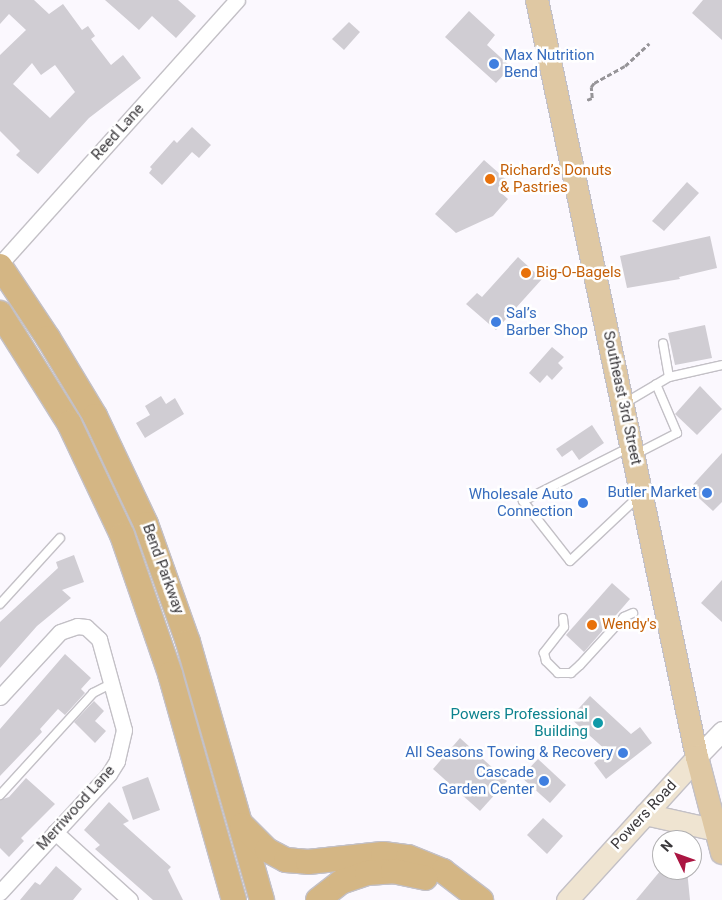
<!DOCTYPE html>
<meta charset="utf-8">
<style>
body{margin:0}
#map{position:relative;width:722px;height:900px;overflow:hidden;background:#fbf8fe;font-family:Roboto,sans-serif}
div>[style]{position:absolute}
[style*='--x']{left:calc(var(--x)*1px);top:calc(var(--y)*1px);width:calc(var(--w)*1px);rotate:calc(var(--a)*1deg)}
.building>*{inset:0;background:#d0cdd3}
.path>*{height:2.5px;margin-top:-1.25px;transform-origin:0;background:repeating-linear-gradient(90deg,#969498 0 5px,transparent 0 7.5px)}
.roads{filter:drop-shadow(1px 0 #c3c0c6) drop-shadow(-1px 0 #c3c0c6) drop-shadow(0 1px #c3c0c6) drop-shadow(0 -1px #c3c0c6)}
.service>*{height:8px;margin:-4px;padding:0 4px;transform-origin:4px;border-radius:4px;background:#fff}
.minor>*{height:15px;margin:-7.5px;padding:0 7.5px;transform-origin:7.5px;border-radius:7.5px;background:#fff}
.tertiary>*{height:19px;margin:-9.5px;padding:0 9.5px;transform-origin:9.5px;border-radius:9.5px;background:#fff}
.secondary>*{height:21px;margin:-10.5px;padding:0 10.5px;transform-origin:10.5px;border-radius:10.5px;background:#efe4d1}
.primary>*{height:22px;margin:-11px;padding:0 11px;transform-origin:11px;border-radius:11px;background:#dfc8a3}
.trunk>*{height:24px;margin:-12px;padding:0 12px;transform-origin:12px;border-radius:12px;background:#d4b684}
.dots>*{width:14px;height:14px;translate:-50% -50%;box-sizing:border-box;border:2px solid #fff;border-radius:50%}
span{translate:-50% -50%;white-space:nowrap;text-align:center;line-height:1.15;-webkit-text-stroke:5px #fff;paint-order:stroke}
.shop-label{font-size:15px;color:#366cbe}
.left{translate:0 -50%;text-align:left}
.right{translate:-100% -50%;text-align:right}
.street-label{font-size:15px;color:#3a383b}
.food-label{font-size:15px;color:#c56008}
.culture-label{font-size:15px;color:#0d838f}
.north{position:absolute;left:652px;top:830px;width:50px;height:50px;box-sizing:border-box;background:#fff;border:1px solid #b0afb1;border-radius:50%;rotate:312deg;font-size:14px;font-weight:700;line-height:20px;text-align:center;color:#3a383b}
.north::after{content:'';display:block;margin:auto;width:18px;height:22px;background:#ab1642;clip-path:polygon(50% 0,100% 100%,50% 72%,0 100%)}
</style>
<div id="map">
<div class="building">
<div style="clip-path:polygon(evenodd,0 0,34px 0,49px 14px,63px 4px,82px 30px,88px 26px,95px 36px,91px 39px,111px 65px,123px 55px,141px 78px,89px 118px,38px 174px,16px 155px,20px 151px,0 131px,0 55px,26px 30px,9px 14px,0 24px,0 0,32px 63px,41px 75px,55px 65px,75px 92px,50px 118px,13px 84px,32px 63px)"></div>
<div style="clip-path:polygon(105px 0,178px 0,196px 16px,176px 38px,152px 16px,139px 30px)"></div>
<div style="clip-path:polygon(703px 0,722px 0,722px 40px,692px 13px)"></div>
<div style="clip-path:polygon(469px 11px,495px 35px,487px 45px,511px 67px,496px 83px,445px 37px)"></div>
<div style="clip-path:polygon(349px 22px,360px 32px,344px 50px,332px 39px)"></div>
<div style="clip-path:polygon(192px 127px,211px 145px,199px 158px,192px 152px,162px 185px,149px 173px,152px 169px,150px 167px,174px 140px,177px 143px)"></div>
<div style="clip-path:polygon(484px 160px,509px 182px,500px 192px,508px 199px,493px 216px,456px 233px,435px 214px)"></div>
<div style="clip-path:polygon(687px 182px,699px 193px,664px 231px,652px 221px)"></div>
<div style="clip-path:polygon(710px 236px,717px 268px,679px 277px,680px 279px,627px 288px,620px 256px)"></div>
<div style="clip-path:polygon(518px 257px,542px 279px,496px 330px,466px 304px,477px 293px,482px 297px)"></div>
<div style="clip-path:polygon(705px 325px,712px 358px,675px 365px,668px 333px)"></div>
<div style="clip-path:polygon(552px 347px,564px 357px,558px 363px,563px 368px,552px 380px,547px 375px,540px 383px,529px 373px)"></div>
<div style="clip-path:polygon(700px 386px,722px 409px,697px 435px,675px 414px)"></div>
<div style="clip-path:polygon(161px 396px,166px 404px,175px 398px,184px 414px,145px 438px,136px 423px,150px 415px,145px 406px)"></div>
<div style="clip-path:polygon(592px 425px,604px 443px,579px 460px,572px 450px,562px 457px,556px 449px)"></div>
<div style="clip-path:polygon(722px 453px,722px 502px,713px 511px,689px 489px)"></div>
<div style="clip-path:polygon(74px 555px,84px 582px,62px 590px,71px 598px,37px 626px,0 668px,0 622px,58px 568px,56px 562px)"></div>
<div style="clip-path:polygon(722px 580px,722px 622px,701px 603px)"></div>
<div style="clip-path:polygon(612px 583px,630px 599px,584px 652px,566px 635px)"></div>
<div style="clip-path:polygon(65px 654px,91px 678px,81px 689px,85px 693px,65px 715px,58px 709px,40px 729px,42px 732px,0 776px,0 729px)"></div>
<div style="clip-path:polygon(590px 696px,631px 734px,640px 727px,652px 743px,606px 779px,594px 763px,608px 752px,570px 718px)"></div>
<div style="clip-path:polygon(94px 701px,104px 711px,95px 721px,106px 731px,95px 743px,74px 722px)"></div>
<div style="clip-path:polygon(460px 738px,507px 781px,480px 811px,433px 769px)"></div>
<div style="clip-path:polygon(538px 759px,566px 785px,550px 803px,521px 777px)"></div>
<div style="clip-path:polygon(148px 777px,160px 810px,133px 820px,122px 787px)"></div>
<div style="clip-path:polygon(26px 778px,55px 804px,21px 838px,24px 841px,9px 857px,0 848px,0 800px,9px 797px)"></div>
<div style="clip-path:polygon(109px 802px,129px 821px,123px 824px,171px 867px,168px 870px,183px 900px,153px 900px,95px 849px,100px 845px,84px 830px)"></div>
<div style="clip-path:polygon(543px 818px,563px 836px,547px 854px,527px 835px)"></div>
<div style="clip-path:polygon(56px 866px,82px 889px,73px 900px,20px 900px,35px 882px,40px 885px)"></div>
<div style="clip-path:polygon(661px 870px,687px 870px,690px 900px,636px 900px)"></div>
</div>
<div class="path">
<div style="--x:587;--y:100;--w:5;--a:-22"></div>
<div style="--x:592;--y:98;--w:11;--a:-95"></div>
<div style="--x:591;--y:87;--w:5;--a:-53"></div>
<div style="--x:594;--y:83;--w:35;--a:-29"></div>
<div style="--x:625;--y:66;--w:33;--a:-43"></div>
</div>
<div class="roads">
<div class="service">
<div style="--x:669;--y:377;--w:54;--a:-12.8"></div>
<div style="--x:625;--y:403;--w:51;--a:-30.6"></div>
<div style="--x:669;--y:377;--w:34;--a:-100"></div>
<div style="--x:630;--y:447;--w:120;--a:153.2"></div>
<div style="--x:523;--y:501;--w:76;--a:51.9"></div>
<div style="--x:570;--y:561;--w:93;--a:-43.3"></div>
<div style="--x:636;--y:454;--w:46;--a:-27.1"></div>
<div style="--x:677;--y:433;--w:53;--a:-113.2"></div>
<div style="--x:0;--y:604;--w:89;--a:-47.7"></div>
<div style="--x:563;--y:618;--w:9;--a:84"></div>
<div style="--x:564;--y:627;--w:33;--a:128"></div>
<div style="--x:544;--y:653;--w:8;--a:76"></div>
<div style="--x:546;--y:661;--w:17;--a:45"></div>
<div style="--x:558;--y:673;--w:13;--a:0"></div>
<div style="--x:571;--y:673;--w:12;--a:-42"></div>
<div style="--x:580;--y:665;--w:65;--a:-47.5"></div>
<div style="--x:624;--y:617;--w:10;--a:-24"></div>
<div style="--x:0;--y:795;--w:138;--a:-47.6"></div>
<div style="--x:93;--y:693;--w:22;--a:-27"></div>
</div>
<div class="minor">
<div style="--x:0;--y:264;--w:355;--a:-48.1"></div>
<div style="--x:0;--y:697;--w:88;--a:-47.3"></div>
<div style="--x:60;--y:632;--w:18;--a:-19"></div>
<div style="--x:77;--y:626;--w:9;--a:6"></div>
<div style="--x:86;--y:627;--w:18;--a:43"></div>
<div style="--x:99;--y:639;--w:94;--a:74.6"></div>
<div style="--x:124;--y:730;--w:32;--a:103"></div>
<div style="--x:117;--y:761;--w:15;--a:122"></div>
<div style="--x:109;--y:774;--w:161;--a:132.7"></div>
<div style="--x:55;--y:832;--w:101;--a:42.2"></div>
</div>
<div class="tertiary">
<div style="--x:697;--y:757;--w:36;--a:-46"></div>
</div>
<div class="secondary">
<div style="--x:645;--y:814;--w:73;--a:12.7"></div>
<div style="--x:567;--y:900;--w:193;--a:-47.7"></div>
</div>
<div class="primary">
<div style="--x:537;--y:0;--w:774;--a:78.07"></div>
<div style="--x:697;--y:757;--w:99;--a:75.4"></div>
</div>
<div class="trunk">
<div style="--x:0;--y:266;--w:87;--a:56.3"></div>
<div style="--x:48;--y:338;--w:91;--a:58.9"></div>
<div style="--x:95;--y:416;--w:119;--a:64.7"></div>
<div style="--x:146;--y:524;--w:125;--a:70.4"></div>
<div style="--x:188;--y:642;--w:268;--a:74"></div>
<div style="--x:0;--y:313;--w:130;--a:57.9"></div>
<div style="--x:69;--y:423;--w:124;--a:64.7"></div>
<div style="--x:122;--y:535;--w:147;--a:70.9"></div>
<div style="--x:170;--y:674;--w:235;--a:74.2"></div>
<div style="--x:242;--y:825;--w:35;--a:45"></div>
<div style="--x:267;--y:850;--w:21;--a:28"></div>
<div style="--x:286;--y:860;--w:22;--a:5"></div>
<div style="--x:308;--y:862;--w:75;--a:-6.1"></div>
<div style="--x:383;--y:854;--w:25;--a:7"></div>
<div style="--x:408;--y:857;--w:38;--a:22"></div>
<div style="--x:443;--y:871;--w:48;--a:37.3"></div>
<div style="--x:318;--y:900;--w:29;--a:-38"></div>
<div style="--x:341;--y:882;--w:28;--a:-19"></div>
<div style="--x:367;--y:873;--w:26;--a:-4"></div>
<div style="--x:393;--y:871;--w:33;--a:12"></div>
</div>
</div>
<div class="dots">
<div style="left:494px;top:64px;background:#3f7fe0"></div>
<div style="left:490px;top:179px;background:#e8710a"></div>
<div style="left:526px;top:273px;background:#e8710a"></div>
<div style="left:496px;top:322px;background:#3f7fe0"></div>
<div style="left:707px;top:493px;background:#3f7fe0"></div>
<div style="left:583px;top:503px;background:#3f7fe0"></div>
<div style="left:592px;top:625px;background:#e8710a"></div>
<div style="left:598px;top:723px;background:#0f9aa8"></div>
<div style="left:623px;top:753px;background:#3f7fe0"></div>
<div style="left:544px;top:781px;background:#3f7fe0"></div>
</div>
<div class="shop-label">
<span class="left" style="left:504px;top:64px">Max Nutrition<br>Bend</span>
<span class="left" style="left:506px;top:322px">Sal’s<br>Barber Shop</span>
<span class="right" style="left:697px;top:493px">Butler Market</span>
<span class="right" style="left:573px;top:503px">Wholesale Auto<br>Connection</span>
<span class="right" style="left:613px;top:753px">All Seasons Towing &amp; Recovery</span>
<span class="right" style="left:534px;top:781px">Cascade<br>Garden Center</span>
</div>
<div class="street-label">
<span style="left:118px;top:132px;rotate:-48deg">Reed Lane</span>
<span style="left:622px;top:398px;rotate:78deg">Southeast 3rd Street</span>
<span style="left:163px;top:569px;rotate:70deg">Bend Parkway</span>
<span style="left:76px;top:808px;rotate:-48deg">Merriwood Lane</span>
<span style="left:644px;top:815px;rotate:-47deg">Powers Road</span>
</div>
<div class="food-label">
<span class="left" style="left:500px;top:179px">Richard’s Donuts<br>&amp; Pastries</span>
<span class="left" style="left:536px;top:273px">Big-O-Bagels</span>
<span class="left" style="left:602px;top:625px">Wendy's</span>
</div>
<div class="culture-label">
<span class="right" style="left:588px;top:723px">Powers Professional<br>Building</span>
</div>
<div class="north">N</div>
</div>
